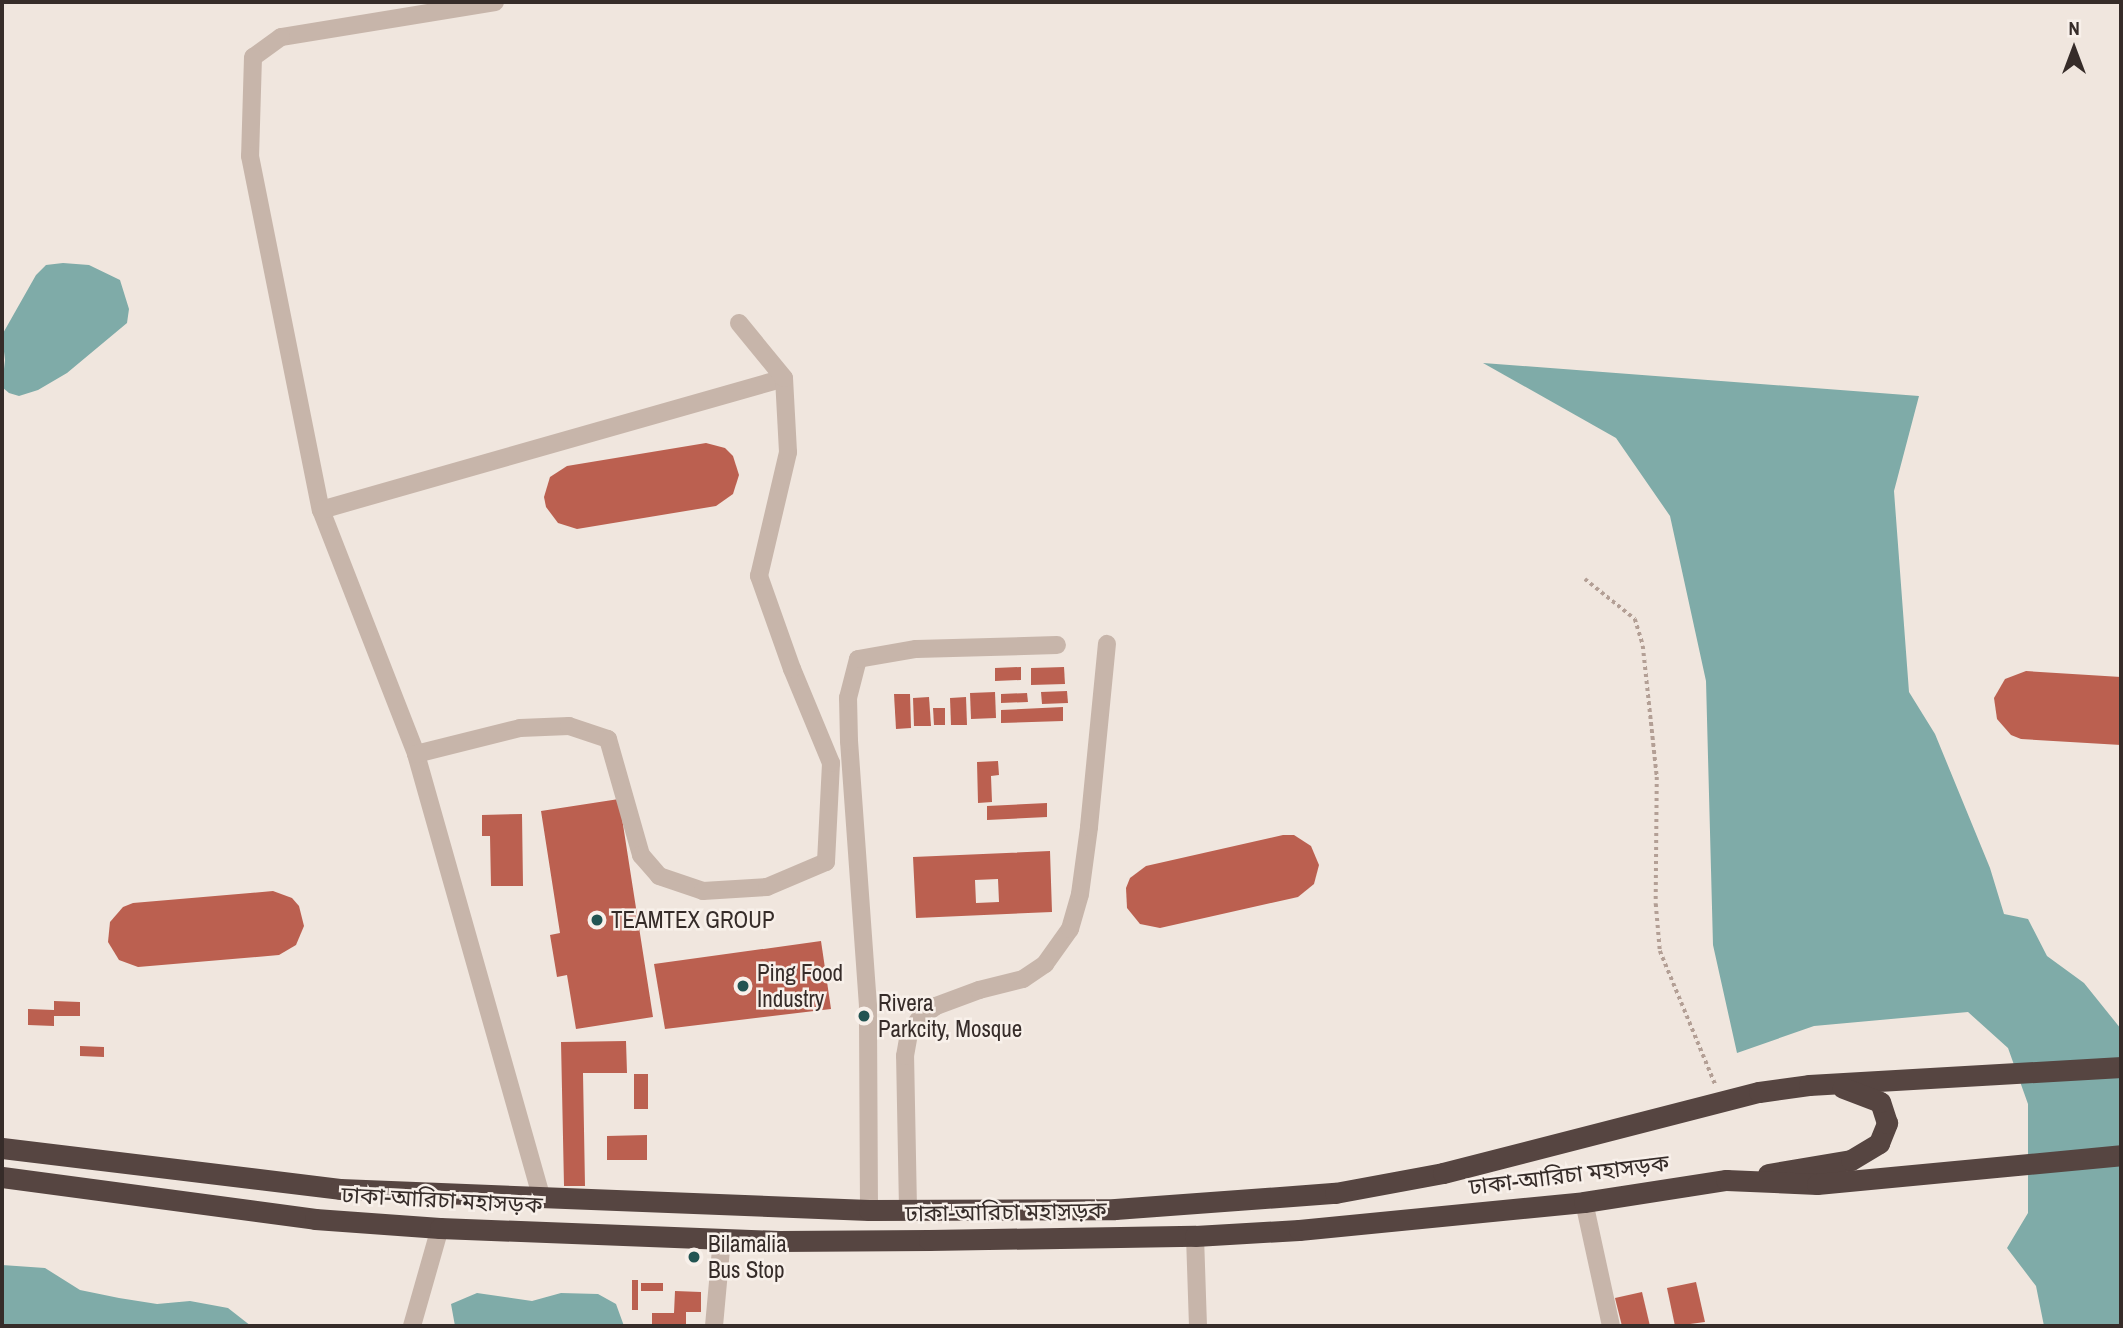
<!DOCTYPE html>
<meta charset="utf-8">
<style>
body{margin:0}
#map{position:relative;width:2123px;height:1328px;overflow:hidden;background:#f0e6de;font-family:"Archivo Narrow","Noto Sans Bengali",sans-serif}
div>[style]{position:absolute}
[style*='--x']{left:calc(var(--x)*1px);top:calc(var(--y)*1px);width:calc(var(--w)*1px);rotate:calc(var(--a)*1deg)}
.water>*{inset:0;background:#7faba8}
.building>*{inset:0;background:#bb6050}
.path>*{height:3.5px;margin-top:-1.75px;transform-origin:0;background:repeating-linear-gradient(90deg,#b39f95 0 3.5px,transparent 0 7px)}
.minor>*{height:18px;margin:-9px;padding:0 9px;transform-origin:9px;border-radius:9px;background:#c7b5aa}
.highway>*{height:21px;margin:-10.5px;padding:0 10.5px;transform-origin:10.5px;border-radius:10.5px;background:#564541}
.dots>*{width:19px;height:19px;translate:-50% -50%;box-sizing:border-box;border:4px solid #f8f0ea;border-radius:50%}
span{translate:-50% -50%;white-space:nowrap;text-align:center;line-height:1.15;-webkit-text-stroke:5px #f8f0ea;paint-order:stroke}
.poi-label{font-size:23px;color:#362c29}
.left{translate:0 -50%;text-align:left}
.street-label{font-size:23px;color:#362c29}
.frame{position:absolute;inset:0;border:4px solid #362c29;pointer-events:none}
.north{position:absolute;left:2039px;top:14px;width:70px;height:70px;-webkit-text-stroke:5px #f8f0ea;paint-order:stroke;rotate:0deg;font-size:19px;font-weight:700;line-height:28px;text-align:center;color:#362c29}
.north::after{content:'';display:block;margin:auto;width:24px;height:32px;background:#362c29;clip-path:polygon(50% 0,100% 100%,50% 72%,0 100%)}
</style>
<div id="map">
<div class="water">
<div style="clip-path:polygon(63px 263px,89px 265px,120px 280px,129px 309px,127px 323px,67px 373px,38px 390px,19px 396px,9px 393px,2px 387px,5px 360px,2px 335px,36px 275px,46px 265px)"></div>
<div style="clip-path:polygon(1483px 363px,1919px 396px,1894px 491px,1909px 692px,1935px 734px,1990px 868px,2004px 914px,2028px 919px,2047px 956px,2084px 983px,2121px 1029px,2121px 1326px,2044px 1326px,2036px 1286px,2007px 1248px,2028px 1213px,2028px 1104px,2008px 1048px,1968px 1012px,1814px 1026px,1737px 1053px,1713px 945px,1706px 681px,1670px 516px,1616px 438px)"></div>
<div style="clip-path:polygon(2px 1265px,45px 1268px,80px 1290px,119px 1298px,157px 1304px,190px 1301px,228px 1308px,251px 1326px,2px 1326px)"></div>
<div style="clip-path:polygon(477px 1293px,532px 1301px,561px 1293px,598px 1294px,616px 1304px,624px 1326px,455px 1326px,451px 1304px)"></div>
</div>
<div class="building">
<div style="clip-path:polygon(706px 443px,725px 448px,733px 456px,739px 475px,733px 494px,716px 506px,577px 529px,558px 523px,546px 507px,544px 497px,550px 477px,567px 466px)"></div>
<div style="clip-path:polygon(1021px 667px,1021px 680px,995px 681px,995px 668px)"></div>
<div style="clip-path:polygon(1064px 667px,1065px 684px,1031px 685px,1031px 668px)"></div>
<div style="clip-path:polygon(2026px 671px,2121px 677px,2121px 745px,2021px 739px,2011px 735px,1997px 719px,1994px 698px,2005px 679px)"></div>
<div style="clip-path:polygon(1067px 691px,1068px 703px,1042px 704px,1041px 692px)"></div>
<div style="clip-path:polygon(995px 692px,996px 718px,971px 719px,970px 693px)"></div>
<div style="clip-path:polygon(1027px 693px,1028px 702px,1001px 703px,1001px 694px)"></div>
<div style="clip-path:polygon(894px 694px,910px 694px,911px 728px,896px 729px)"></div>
<div style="clip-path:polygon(929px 697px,931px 726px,914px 726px,913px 698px)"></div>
<div style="clip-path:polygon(966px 697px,967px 725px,951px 725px,950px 698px)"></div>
<div style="clip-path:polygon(1063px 707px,1063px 721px,1001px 723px,1001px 710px)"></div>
<div style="clip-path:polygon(933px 708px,945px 708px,945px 725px,934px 725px)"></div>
<div style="clip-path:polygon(998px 761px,999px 775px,991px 776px,992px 802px,978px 803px,977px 762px)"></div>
<div style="clip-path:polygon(619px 799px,653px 1017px,576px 1029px,567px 975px,557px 977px,550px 935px,560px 933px,541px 811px)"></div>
<div style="clip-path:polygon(1047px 803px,1047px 817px,987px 820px,987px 806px)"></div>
<div style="clip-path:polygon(522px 814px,523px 886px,491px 886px,490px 836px,482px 836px,482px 815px)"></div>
<div style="clip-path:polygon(1283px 835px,1294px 835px,1311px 846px,1319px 865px,1314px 884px,1298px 897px,1160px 928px,1140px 924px,1127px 908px,1126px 888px,1130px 878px,1146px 866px)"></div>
<div style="clip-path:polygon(evenodd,1050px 851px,1052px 912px,916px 918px,913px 857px,1050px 851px,998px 879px,999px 902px,976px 903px,975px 880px,998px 879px)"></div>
<div style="clip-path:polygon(273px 891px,292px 898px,299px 906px,304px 926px,296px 945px,279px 955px,138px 967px,119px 960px,108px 942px,110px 922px,123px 907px,133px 903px)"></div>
<div style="clip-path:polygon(821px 941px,831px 1009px,665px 1029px,654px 964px)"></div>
<div style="clip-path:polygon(54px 1001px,80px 1002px,80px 1016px,54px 1016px,54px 1026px,28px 1025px,28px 1009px,54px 1010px)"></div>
<div style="clip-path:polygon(626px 1041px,627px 1073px,583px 1073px,585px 1186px,564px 1186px,561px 1042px)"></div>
<div style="clip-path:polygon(80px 1046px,104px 1047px,104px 1057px,80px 1056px)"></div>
<div style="clip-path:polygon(634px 1074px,648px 1074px,648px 1109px,634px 1109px)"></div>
<div style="clip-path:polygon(647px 1135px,647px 1160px,607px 1160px,607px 1136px)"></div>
<div style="clip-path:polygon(632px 1280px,638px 1280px,638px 1310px,632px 1310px)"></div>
<div style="clip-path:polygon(1696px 1282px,1705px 1322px,1675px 1326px,1667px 1288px)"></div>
<div style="clip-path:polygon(641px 1283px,663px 1283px,663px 1291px,641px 1291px)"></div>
<div style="clip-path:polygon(675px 1291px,701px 1292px,701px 1312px,686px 1312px,686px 1326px,652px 1326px,652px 1313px,674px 1313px)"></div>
<div style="clip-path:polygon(1642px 1292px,1650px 1326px,1622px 1326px,1615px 1298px)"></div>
</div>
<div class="path">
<div style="--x:1585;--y:579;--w:64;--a:38.7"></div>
<div style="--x:1635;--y:619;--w:28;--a:73"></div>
<div style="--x:1643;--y:646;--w:132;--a:83.9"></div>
<div style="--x:1657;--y:777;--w:127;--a:90.5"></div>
<div style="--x:1656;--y:904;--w:47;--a:85.1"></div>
<div style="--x:1660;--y:951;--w:144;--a:67.5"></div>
</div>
<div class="minor">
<div style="--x:495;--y:2;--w:217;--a:170.7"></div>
<div style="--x:281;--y:37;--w:34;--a:144"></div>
<div style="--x:253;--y:57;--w:99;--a:91.7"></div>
<div style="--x:250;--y:156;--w:361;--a:78.7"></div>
<div style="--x:321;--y:510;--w:262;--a:68.7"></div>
<div style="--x:416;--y:754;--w:462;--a:74.2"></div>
<div style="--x:321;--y:510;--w:481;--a:-15.9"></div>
<div style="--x:416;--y:754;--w:107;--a:-14"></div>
<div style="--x:520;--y:728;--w:49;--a:-2.3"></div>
<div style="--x:569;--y:726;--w:41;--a:18.4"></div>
<div style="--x:608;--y:739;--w:121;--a:74.1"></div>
<div style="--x:641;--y:855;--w:28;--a:49"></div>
<div style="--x:659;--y:876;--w:46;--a:18.8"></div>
<div style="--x:703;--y:891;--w:64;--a:-3.6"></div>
<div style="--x:767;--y:887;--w:64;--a:-23"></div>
<div style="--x:826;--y:862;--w:99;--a:-87.1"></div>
<div style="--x:831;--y:763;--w:102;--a:-112.5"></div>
<div style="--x:792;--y:669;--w:99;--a:-109.5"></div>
<div style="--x:759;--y:576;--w:127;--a:-76.8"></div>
<div style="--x:788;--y:452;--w:74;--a:-93.1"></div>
<div style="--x:784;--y:378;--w:71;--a:-129.3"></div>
<div style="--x:1584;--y:1202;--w:127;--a:77.7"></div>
<div style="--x:908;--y:1209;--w:153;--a:-91.1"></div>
<div style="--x:905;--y:1056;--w:23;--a:-80"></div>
<div style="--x:909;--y:1033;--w:19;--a:-54"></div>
<div style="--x:920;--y:1018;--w:20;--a:-37"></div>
<div style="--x:936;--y:1006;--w:46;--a:-20.4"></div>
<div style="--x:979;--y:990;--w:45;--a:-14"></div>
<div style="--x:1023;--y:979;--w:27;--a:-34"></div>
<div style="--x:1045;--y:964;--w:43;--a:-54.5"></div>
<div style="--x:1070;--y:929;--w:36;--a:-74"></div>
<div style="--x:1080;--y:894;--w:68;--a:-82.3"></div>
<div style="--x:1089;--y:827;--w:184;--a:-84.4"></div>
<div style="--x:869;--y:1210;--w:204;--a:-90.3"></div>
<div style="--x:868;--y:1006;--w:266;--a:-94.1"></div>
<div style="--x:849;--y:741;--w:43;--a:-91.3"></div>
<div style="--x:848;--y:698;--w:40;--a:-75.6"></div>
<div style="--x:858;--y:659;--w:59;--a:-9.8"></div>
<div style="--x:916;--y:649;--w:141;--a:-1.6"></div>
<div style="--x:1195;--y:1236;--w:90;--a:88.1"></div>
<div style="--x:412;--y:1326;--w:102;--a:-74.1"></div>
<div style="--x:714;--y:1326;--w:88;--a:-84.8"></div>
</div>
<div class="highway">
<div style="--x:2;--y:1148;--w:340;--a:6.9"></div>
<div style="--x:340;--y:1189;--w:529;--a:2.27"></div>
<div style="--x:869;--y:1210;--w:246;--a:-0.2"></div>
<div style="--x:1115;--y:1209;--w:221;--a:-4.2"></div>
<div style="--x:1335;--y:1193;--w:110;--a:-10.5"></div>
<div style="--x:1443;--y:1173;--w:326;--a:-14.4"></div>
<div style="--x:1759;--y:1092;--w:50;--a:-8"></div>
<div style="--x:1809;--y:1085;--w:313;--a:-3.3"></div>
<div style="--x:1768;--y:1174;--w:84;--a:-9.6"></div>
<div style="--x:1851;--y:1160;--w:33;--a:-31"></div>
<div style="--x:1879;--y:1143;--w:22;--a:-68"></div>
<div style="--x:1887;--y:1123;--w:22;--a:-108"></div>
<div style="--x:1880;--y:1102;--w:40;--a:-159"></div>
<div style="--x:2;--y:1177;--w:316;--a:7.6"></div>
<div style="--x:315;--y:1219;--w:125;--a:4.1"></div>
<div style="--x:440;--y:1228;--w:339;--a:2.2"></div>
<div style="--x:779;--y:1241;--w:150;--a:-0.4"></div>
<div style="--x:929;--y:1240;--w:266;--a:-0.9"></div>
<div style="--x:1195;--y:1236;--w:104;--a:-3.3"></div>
<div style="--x:1299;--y:1230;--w:286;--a:-5.6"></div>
<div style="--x:1584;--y:1202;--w:144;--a:-8.8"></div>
<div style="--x:1726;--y:1180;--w:91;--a:2.5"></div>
<div style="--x:1817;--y:1184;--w:305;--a:-5.4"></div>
</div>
<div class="dots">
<div style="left:597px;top:920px;background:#225452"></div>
<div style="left:743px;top:986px;background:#225452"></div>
<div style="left:864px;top:1016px;background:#225452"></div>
<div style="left:694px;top:1257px;background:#225452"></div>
</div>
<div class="poi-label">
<span class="left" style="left:611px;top:920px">TEAMTEX GROUP</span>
<span class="left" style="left:757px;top:986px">Ping Food<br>Industry</span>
<span class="left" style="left:878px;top:1016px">Rivera<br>Parkcity, Mosque</span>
<span class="left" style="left:708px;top:1257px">Bilamalia<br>Bus Stop</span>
</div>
<div class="street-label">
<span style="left:1569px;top:1175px;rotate:-7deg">ঢাকা-আরিচা মহাসড়ক</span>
<span style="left:442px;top:1200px;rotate:3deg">ঢাকা-আরিচা মহাসড়ক</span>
<span style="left:1006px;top:1212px;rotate:-1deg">ঢাকা-আরিচা মহাসড়ক</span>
</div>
<div class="frame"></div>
<div class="north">N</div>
</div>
